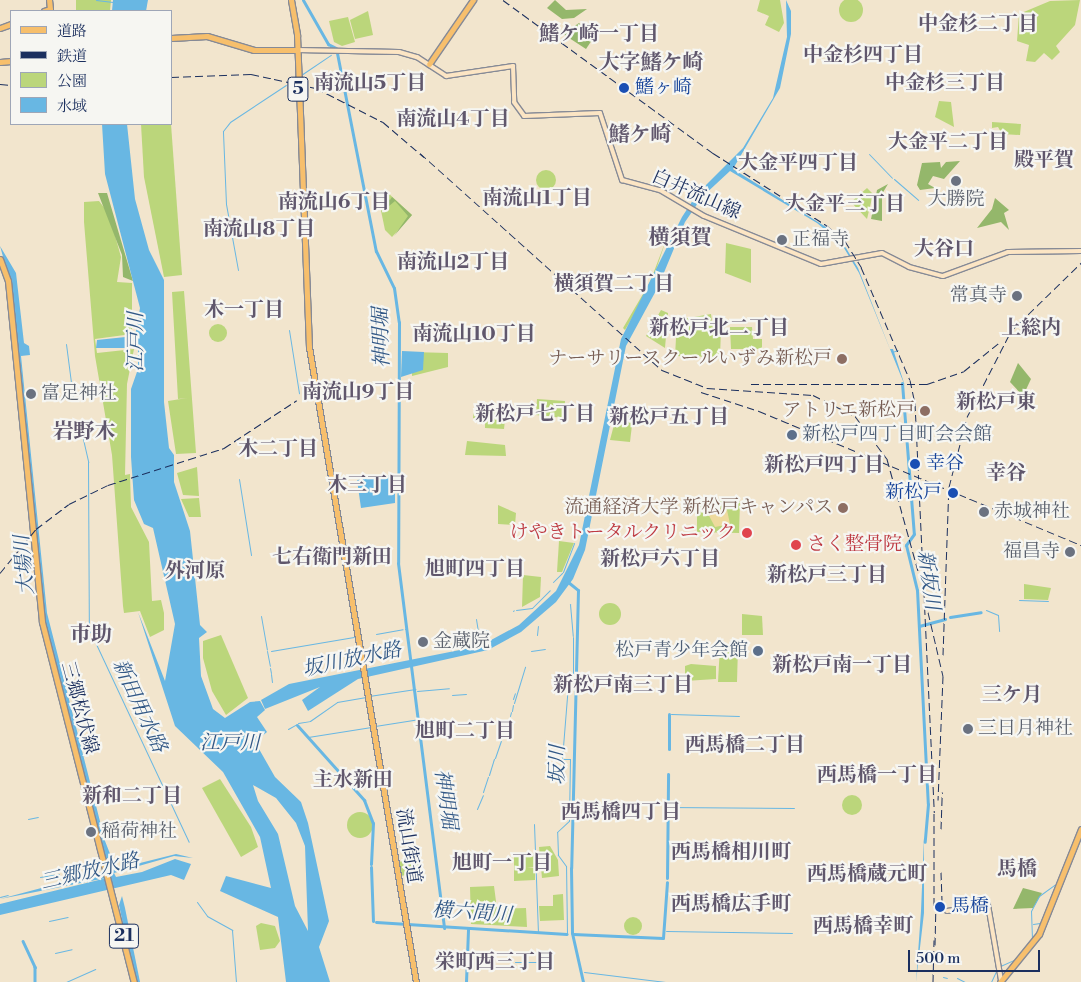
<!DOCTYPE html>
<meta charset="utf-8">
<style>
body{margin:0}
#map{position:relative;width:1081px;height:982px;overflow:hidden;background:#f2e5cd;font-family:"Libre Bodoni","Noto Serif JP",serif}
div>[style]{position:absolute}
[style*='--x']{left:calc(var(--x)*1px);top:calc(var(--y)*1px);width:calc(var(--w)*1px);rotate:calc(var(--a)*1deg)}
.green>*{inset:0;background:#bbd67b}
.round{border-radius:50%}
.forest>*{inset:0;background:#94b76b}
.sand>*{inset:0;background:#eeda9e}
.water>*{inset:0;background:#68b7e3}
.stream>*{height:1px;margin:-0.5px;padding:0 0.5px;transform-origin:0.5px;border-radius:0.5px;background:#68b7e3}
.canal>*{height:2.5px;margin:-1.25px;padding:0 1.25px;transform-origin:1.25px;border-radius:1.25px;background:#68b7e3}
.river>*{height:3px;margin:-1.5px;padding:0 1.5px;transform-origin:1.5px;border-radius:1.5px;background:#68b7e3}
.roads{filter:drop-shadow(1px 0 #868a96) drop-shadow(-1px 0 #868a96) drop-shadow(0 1px #868a96) drop-shadow(0 -1px #868a96)}
.secondary>*{height:4px;margin:-2px;padding:0 2px;transform-origin:2px;border-radius:2px;background:#fce5c4}
.primary>*{height:5px;margin:-2.5px;padding:0 2.5px;transform-origin:2.5px;border-radius:2.5px;background:#f7bf6c}
.trunk>*{height:5px;margin:-2.5px;padding:0 2.5px;transform-origin:2.5px;border-radius:2.5px;background:#f7bf6c}
.rail>*{height:1px;margin-top:-0.5px;transform-origin:0;background:repeating-linear-gradient(90deg,#1b2f5e 0 8px,transparent 0 12px)}
.dots>*{width:14px;height:14px;translate:-50% -50%;box-sizing:border-box;border:2px solid #f6f6f2;border-radius:50%}
span{translate:-50% -50%;white-space:nowrap;text-align:center;line-height:1.15;-webkit-text-stroke:4.5px #f6f6f2;paint-order:stroke}
.shield-label span{padding:1px 4px;background:#f6f6f2;border:1px solid;border-radius:4px;-webkit-text-stroke-width:0}
.shield-label{font-size:18px;color:#1b2f5e;font-weight:700}
.transit-label{font-size:19px;color:#164399}
.left{translate:0 -50%;text-align:left}
.right{translate:-100% -50%;text-align:right}
.street-label{font-size:19px;color:#1b2f5e}
.worship-label{font-size:19px;color:#5b616d}
.education-label{font-size:19px;color:#785e54}
.service-label{font-size:19px;color:#4e5e75}
.health-label{font-size:19px;color:#be3a42}
.neighbourhood-label{font-size:20px;color:#60576c;font-weight:700}
.water-label{font-size:20px;color:#325886;font-style:italic}
.quarter-label{font-size:21px;color:#60576c;font-weight:700}
.legend{position:absolute;left:10px;top:10px;width:162px;height:115px;box-sizing:border-box;background:#f6f6f2;border:1px solid #9ea6b7;margin:0;padding:6px 9px;list-style:none;font-size:15px;color:#1b2f5e}
.legend li{display:flex;align-items:center;gap:10px;height:25px}
.legend b{width:25px;border:1px solid #9ea6b7}
.scale{position:absolute;left:908px;top:950px;width:132px;height:22px;box-sizing:border-box;border:2px solid #1b2f5e;border-top:0;padding-left:6px;font-size:15px;line-height:18px;white-space:nowrap;color:#1b2f5e;-webkit-text-stroke:4px #f6f6f2;paint-order:stroke}
</style>
<div id="map">
<div class="green">
<div class="round" style="left:839px;top:-2px;width:24px;height:24px"></div>
<div style="clip-path:polygon(76px 0,111px 0,110px 11px,76px 11px)"></div>
<div style="clip-path:polygon(760px 0,780px 0,784px 23px,779px 32px,765px 25px,769px 16px,757px 11px)"></div>
<div style="clip-path:polygon(1080px 0,1075px 25px,1056px 46px,1060px 52px,1052px 60px,1044px 53px,1035px 62px,1026px 61px,1029px 45px,1017px 41px,1019px 14px,1050px 1px)"></div>
<div style="clip-path:polygon(368px 11px,373px 35px,355px 39px,350px 20px)"></div>
<div style="clip-path:polygon(348px 17px,355px 42px,342px 46px,334px 42px,329px 21px)"></div>
<div style="clip-path:polygon(939px 101px,951px 102px,954px 127px,935px 117px)"></div>
<div style="clip-path:polygon(992px 122px,1021px 124px,1020px 135px,1002px 134px,998px 127px,992px 128px)"></div>
<div style="clip-path:polygon(141px 124px,171px 124px,182px 275px,164px 277px,144px 177px)"></div>
<div class="round" style="left:536px;top:170px;width:20px;height:20px"></div>
<div style="clip-path:polygon(867px 188px,873px 194px,867px 219px,851px 202px)"></div>
<div style="clip-path:polygon(387px 192px,412px 215px,392px 237px,385px 230px,379px 201px)"></div>
<div style="clip-path:polygon(99px 201px,109px 214px,121px 257px,117px 282px,132px 283px,132px 334px,95px 339px,97px 353px,134px 349px,127px 384px,125px 475px,130px 474px,131px 507px,149px 542px,152px 601px,161px 600px,164px 613px,164px 630px,150px 637px,140px 611px,124px 613px,123px 606px,112px 455px,95px 356px,84px 222px,84px 202px)"></div>
<div style="clip-path:polygon(666px 240px,651px 285px,625px 330px,623px 328px,650px 282px)"></div>
<div style="clip-path:polygon(726px 243px,751px 249px,751px 283px,725px 273px)"></div>
<div style="clip-path:polygon(184px 291px,196px 453px,176px 454px,168px 401px,187px 398px,178px 399px,172px 292px)"></div>
<div style="clip-path:polygon(661px 310px,668px 313px,665px 348px,646px 336px)"></div>
<div style="clip-path:polygon(711px 314px,713px 329px,721px 329px,720px 357px,675px 356px,677px 320px)"></div>
<div class="round" style="left:209px;top:324px;width:18px;height:18px"></div>
<div style="clip-path:polygon(730px 327px,752px 327px,753px 339px,762px 339px,762px 349px,731px 349px)"></div>
<div style="clip-path:polygon(412px 352px,448px 353px,448px 367px,412px 376px)"></div>
<div style="clip-path:polygon(537px 399px,565px 401px,564px 418px,536px 415px)"></div>
<div style="clip-path:polygon(619px 406px,634px 408px,630px 442px,610px 440px)"></div>
<div style="clip-path:polygon(474px 411px,515px 413px,514px 421px,505px 420px,504px 429px,485px 428px,485px 420px,473px 418px)"></div>
<div style="clip-path:polygon(467px 441px,505px 445px,506px 456px,465px 455px)"></div>
<div style="clip-path:polygon(197px 467px,199px 496px,183px 495px,177px 473px)"></div>
<div style="clip-path:polygon(199px 498px,201px 517px,189px 517px,181px 499px)"></div>
<div style="clip-path:polygon(697px 500px,740px 501px,739px 533px,697px 532px)"></div>
<div style="clip-path:polygon(498px 505px,516px 513px,515px 525px,498px 524px)"></div>
<div style="clip-path:polygon(559px 541px,574px 543px,562px 572px,557px 572px)"></div>
<div style="clip-path:polygon(523px 575px,541px 577px,540px 597px,522px 607px)"></div>
<div style="clip-path:polygon(1024px 584px,1051px 588px,1048px 600px,1024px 599px)"></div>
<div class="round" style="left:599px;top:603px;width:22px;height:22px"></div>
<div style="clip-path:polygon(742px 614px,762px 616px,763px 635px,742px 635px)"></div>
<div style="clip-path:polygon(221px 635px,248px 698px,226px 715px,212px 691px,203px 658px,203px 641px)"></div>
<div style="clip-path:polygon(720px 646px,738px 647px,737px 682px,718px 682px)"></div>
<div style="clip-path:polygon(691px 664px,716px 666px,716px 679px,685px 681px,685px 666px)"></div>
<div style="clip-path:polygon(220px 779px,251px 827px,258px 847px,241px 857px,202px 788px)"></div>
<div class="round" style="left:842px;top:795px;width:20px;height:20px"></div>
<div class="round" style="left:347px;top:812px;width:26px;height:26px"></div>
<div style="clip-path:polygon(550px 846px,558px 860px,559px 876px,542px 878px,539px 847px)"></div>
<div style="clip-path:polygon(534px 853px,535px 867px,527px 867px,535px 868px,535px 880px,514px 881px,514px 854px)"></div>
<div style="clip-path:polygon(419px 858px,421px 873px,400px 876px,398px 862px)"></div>
<div style="clip-path:polygon(494px 886px,497px 909px,526px 908px,527px 927px,471px 924px,470px 887px)"></div>
<div style="clip-path:polygon(563px 894px,564px 920px,540px 921px,539px 906px,553px 906px,553px 895px)"></div>
<div class="round" style="left:624px;top:917px;width:18px;height:18px"></div>
<div style="clip-path:polygon(261px 923px,275px 926px,280px 941px,275px 948px,260px 950px,256px 926px)"></div>
</div>
<div class="forest">
<div style="clip-path:polygon(555px 0,566px 10px,587px 9px,574px 18px,562px 19px,547px 8px)"></div>
<div style="clip-path:polygon(579px 23px,594px 37px,586px 49px,563px 34px)"></div>
<div style="clip-path:polygon(960px 161px,944px 179px,933px 176px,928px 184px,935px 188px,920px 190px,917px 185px,922px 163px,940px 162px,941px 168px,946px 162px)"></div>
<div style="clip-path:polygon(888px 184px,882px 194px,882px 221px,871px 219px,877px 190px)"></div>
<div style="clip-path:polygon(98px 193px,107px 193px,133px 281px,123px 277px,122px 255px)"></div>
<div style="clip-path:polygon(384px 196px,390px 200px,392px 197px,412px 215px,394px 236px,408px 216px,395px 201px,382px 212px,380px 201px)"></div>
<div style="clip-path:polygon(995px 198px,1009px 210px,1004px 213px,1009px 230px,1001px 222px,977px 228px,992px 209px)"></div>
<div style="clip-path:polygon(1018px 363px,1031px 379px,1023px 396px,1010px 382px)"></div>
<div style="clip-path:polygon(1023px 888px,1042px 893px,1033px 908px,1013px 909px)"></div>
</div>
<div class="sand">
<div style="clip-path:polygon(709px 507px,727px 510px,730px 524px,715px 527px,706px 510px)"></div>
</div>
<div class="water">
<div style="clip-path:polygon(113px 0,148px 0,146px 11px,112px 11px)"></div>
<div style="clip-path:polygon(786px 0,791px 11px,791px 34px,780px 88px,733px 169px,826px 227px,846px 248px,858px 268px,890px 349px,893px 349px,905px 386px,859px 273px,841px 243px,817px 223px,730px 171px,702px 197px,685px 222px,658px 287px,626px 346px,585px 550px,573px 579px,556px 602px,521px 632px,488px 650px,358px 679px,308px 711px,302px 700px,320px 687px,265px 709px,261px 700px,289px 684px,480px 646px,519px 625px,556px 591px,579px 545px,621px 339px,682px 217px,697px 194px,743px 148px,773px 98px,787px 37px)"></div>
<div style="clip-path:polygon(evenodd,102px 124px,127px 124px,135px 199px,149px 250px,164px 280px,164px 402px,169px 448px,174px 455px,174px 482px,190px 531px,200px 625px,207px 632px,199px 638px,201px 676px,213px 709px,225px 718px,250px 702px,260px 701px,265px 710px,257px 717px,267px 732px,255px 742px,275px 777px,301px 802px,308px 823px,329px 921px,319px 947px,330px 982px,286px 982px,278px 917px,220px 891px,226px 876px,271px 888px,260px 837px,223px 772px,175px 726px,138px 612px,165px 681px,175px 624px,153px 528px,144px 524px,134px 500px,131px 457px,131px 389px,138px 369px,138px 348px,96px 348px,97px 340px,135px 336px,140px 308px,105px 174px,102px 124px,253px 785px,276px 798px,296px 823px,305px 846px,308px 931px,295px 906px,278px 834px,258px 801px,253px 785px)"></div>
<div style="clip-path:polygon(0 246px,16px 273px,24px 343px,29px 346px,30px 355px,21px 356px,47px 613px,105px 841px,116px 869px,176px 854px,193px 858px,174px 856px,114px 873px,116px 877px,142px 872px,175px 859px,191px 864px,184px 880px,171px 875px,0 915px,0 904px,111px 877px,0 899px,109px 870px,43px 615px,9px 278px)"></div>
<div style="clip-path:polygon(402px 351px,424px 352px,423px 370px,401px 377px)"></div>
<div style="clip-path:polygon(395px 474px,395px 503px,361px 508px,357px 480px)"></div>
<div style="clip-path:polygon(924px 838px,924px 913px,916px 982px,921px 911px)"></div>
<div style="clip-path:polygon(122px 896px,125px 908px,140px 982px,135px 982px,130px 958px,119px 905px)"></div>
</div>
<div class="stream">
<div style="--x:96;--y:0;--w:17;--a:7"></div>
<div style="--x:330;--y:47;--w:6;--a:9"></div>
<div style="--x:301;--y:75;--w:36;--a:-34"></div>
<div style="--x:869;--y:154;--w:33;--a:46"></div>
<div style="--x:894;--y:179;--w:32;--a:41"></div>
<div style="--x:238;--y:270;--w:67;--a:-100.3"></div>
<div style="--x:226;--y:204;--w:73;--a:-92.4"></div>
<div style="--x:223;--y:131;--w:11;--a:-52"></div>
<div style="--x:230;--y:122;--w:67;--a:-33.5"></div>
<div style="--x:289;--y:330;--w:64;--a:81"></div>
<div style="--x:66;--y:344;--w:54;--a:82.6"></div>
<div style="--x:892;--y:352;--w:6;--a:-18"></div>
<div style="--x:80;--y:426;--w:37;--a:77"></div>
<div style="--x:88;--y:462;--w:167;--a:89.7"></div>
<div style="--x:89;--y:629;--w:235;--a:64.9"></div>
<div style="--x:239;--y:479;--w:77;--a:81"></div>
<div style="--x:563;--y:572;--w:31;--a:-69"></div>
<div style="--x:553;--y:582;--w:13;--a:-45"></div>
<div style="--x:1019;--y:600;--w:29;--a:2"></div>
<div style="--x:570;--y:604;--w:32;--a:85"></div>
<div style="--x:516;--y:610;--w:16;--a:-7"></div>
<div style="--x:532;--y:608;--w:25;--a:-45"></div>
<div style="--x:986;--y:610;--w:13;--a:23"></div>
<div style="--x:998;--y:615;--w:16;--a:86"></div>
<div style="--x:513;--y:611;--w:1;--a:-45"></div>
<div style="--x:261;--y:616;--w:34;--a:80"></div>
<div style="--x:476;--y:619;--w:12;--a:81"></div>
<div style="--x:478;--y:631;--w:10;--a:-6"></div>
<div style="--x:405;--y:629;--w:1;--a:0"></div>
<div style="--x:376;--y:634;--w:27;--a:-10"></div>
<div style="--x:537;--y:635;--w:9;--a:-84"></div>
<div style="--x:267;--y:651;--w:15;--a:79"></div>
<div style="--x:271;--y:651;--w:84;--a:-9.6"></div>
<div style="--x:531;--y:651;--w:14;--a:-8"></div>
<div style="--x:270;--y:668;--w:5;--a:79"></div>
<div style="--x:271;--y:674;--w:8;--a:83"></div>
<div style="--x:573;--y:683;--w:46;--a:-90"></div>
<div style="--x:417;--y:691;--w:32;--a:-5"></div>
<div style="--x:452;--y:695;--w:14;--a:-4"></div>
<div style="--x:369;--y:696;--w:47;--a:-8.7"></div>
<div style="--x:513;--y:699;--w:6;--a:-72"></div>
<div style="--x:514;--y:703;--w:38;--a:-73"></div>
<div style="--x:512;--y:711;--w:6;--a:-81"></div>
<div style="--x:671;--y:714;--w:68;--a:1.7"></div>
<div style="--x:510;--y:716;--w:4;--a:-76"></div>
<div style="--x:298;--y:723;--w:12;--a:-9"></div>
<div style="--x:310;--y:721;--w:33;--a:-35"></div>
<div style="--x:337;--y:702;--w:28;--a:-10"></div>
<div style="--x:375;--y:726;--w:45;--a:-9"></div>
<div style="--x:288;--y:729;--w:10;--a:-29"></div>
<div style="--x:503;--y:736;--w:15;--a:-70"></div>
<div style="--x:308;--y:737;--w:64;--a:-9"></div>
<div style="--x:495;--y:758;--w:18;--a:-71"></div>
<div style="--x:489;--y:775;--w:17;--a:-73"></div>
<div style="--x:483;--y:792;--w:16;--a:-72"></div>
<div style="--x:667;--y:807;--w:127;--a:0.5"></div>
<div style="--x:477;--y:809;--w:15;--a:-67"></div>
<div style="--x:28;--y:819;--w:10;--a:-11"></div>
<div style="--x:534;--y:824;--w:109;--a:87.9"></div>
<div style="--x:40;--y:877;--w:19;--a:-9"></div>
<div style="--x:0;--y:897;--w:8;--a:-14"></div>
<div style="--x:197;--y:902;--w:17;--a:54"></div>
<div style="--x:207;--y:916;--w:29;--a:29"></div>
<div style="--x:232;--y:930;--w:52;--a:85.6"></div>
<div style="--x:49;--y:921;--w:19;--a:-12"></div>
<div style="--x:1033;--y:924;--w:7;--a:-8"></div>
<div style="--x:666;--y:931;--w:126;--a:0.9"></div>
<div style="--x:567;--y:934;--w:68;--a:-90.8"></div>
<div style="--x:566;--y:866;--w:14;--a:-126"></div>
<div style="--x:558;--y:855;--w:23;--a:-92"></div>
<div style="--x:557;--y:832;--w:16;--a:-43"></div>
<div style="--x:569;--y:821;--w:62;--a:-89.1"></div>
<div style="--x:570;--y:759;--w:8;--a:180"></div>
<div style="--x:562;--y:759;--w:75;--a:-85.4"></div>
<div style="--x:1032;--y:939;--w:28;--a:-92"></div>
<div style="--x:1031;--y:911;--w:17;--a:-62"></div>
<div style="--x:1039;--y:896;--w:19;--a:-36"></div>
<div style="--x:55;--y:953;--w:17;--a:-13"></div>
<div style="--x:515;--y:962;--w:23;--a:0"></div>
<div style="--x:584;--y:972;--w:83;--a:7"></div>
<div style="--x:943;--y:977;--w:4;--a:14"></div>
<div style="--x:957;--y:978;--w:9;--a:27"></div>
<div style="--x:66;--y:982;--w:32;--a:-24"></div>
<div style="--x:991;--y:982;--w:17;--a:-65"></div>
<div style="--x:998;--y:967;--w:20;--a:-24"></div>
</div>
<div class="canal">
<div style="--x:23;--y:941;--w:29;--a:65"></div>
<div style="--x:35;--y:967;--w:15;--a:90"></div>
</div>
<div class="river">
<div style="--x:303;--y:0;--w:51;--a:60.4"></div>
<div style="--x:328;--y:44;--w:9;--a:27"></div>
<div style="--x:337;--y:53;--w:202;--a:78.9"></div>
<div style="--x:376;--y:251;--w:41;--a:64.1"></div>
<div style="--x:394;--y:288;--w:34;--a:82"></div>
<div style="--x:399;--y:322;--w:241;--a:90.2"></div>
<div style="--x:398;--y:563;--w:368;--a:82.8"></div>
<div style="--x:902;--y:383;--w:151;--a:85.5"></div>
<div style="--x:914;--y:534;--w:14;--a:126"></div>
<div style="--x:906;--y:545;--w:46;--a:76.3"></div>
<div style="--x:917;--y:590;--w:214;--a:87.1"></div>
<div style="--x:928;--y:804;--w:38;--a:95"></div>
<div style="--x:568;--y:582;--w:13;--a:39"></div>
<div style="--x:578;--y:590;--w:278;--a:91.4"></div>
<div style="--x:571;--y:868;--w:65;--a:89.1"></div>
<div style="--x:572;--y:933;--w:50;--a:77.3"></div>
<div style="--x:950;--y:617;--w:31;--a:-9"></div>
<div style="--x:919;--y:626;--w:27;--a:-15"></div>
<div style="--x:669;--y:714;--w:35;--a:90"></div>
<div style="--x:297;--y:725;--w:101;--a:48.2"></div>
<div style="--x:364;--y:800;--w:25;--a:69"></div>
<div style="--x:373;--y:823;--w:41;--a:92.8"></div>
<div style="--x:371;--y:867;--w:54;--a:87.9"></div>
<div style="--x:667;--y:878;--w:104;--a:-89.4"></div>
<div style="--x:376;--y:922;--w:191;--a:3.6"></div>
<div style="--x:573;--y:934;--w:90;--a:2.5"></div>
<div style="--x:663;--y:938;--w:56;--a:-85.9"></div>
<div style="--x:466;--y:982;--w:53;--a:-87.8"></div>
</div>
<div class="roads">
<div class="secondary">
<div style="--x:297;--y:50;--w:102;--a:1.1"></div>
<div style="--x:399;--y:52;--w:19;--a:16"></div>
<div style="--x:417;--y:57;--w:35;--a:33"></div>
<div style="--x:446;--y:76;--w:68;--a:-8.5"></div>
<div style="--x:513;--y:66;--w:36;--a:88"></div>
<div style="--x:514;--y:102;--w:17;--a:54"></div>
<div style="--x:524;--y:116;--w:76;--a:-2.3"></div>
<div style="--x:600;--y:113;--w:71;--a:71.8"></div>
<div style="--x:622;--y:180;--w:39;--a:15"></div>
<div style="--x:660;--y:190;--w:51;--a:30.6"></div>
<div style="--x:704;--y:216;--w:126;--a:22.3"></div>
<div style="--x:821;--y:264;--w:62;--a:-10.2"></div>
<div style="--x:882;--y:253;--w:30;--a:27"></div>
<div style="--x:909;--y:267;--w:35;--a:15"></div>
<div style="--x:943;--y:276;--w:69;--a:-20.3"></div>
<div style="--x:1008;--y:252;--w:73;--a:-0.8"></div>
<div style="--x:947;--y:911;--w:41;--a:-8.3"></div>
<div style="--x:988;--y:905;--w:76;--a:80.2"></div>
</div>
<div class="primary">
<div style="--x:291;--y:0;--w:36;--a:80"></div>
<div style="--x:297;--y:35;--w:312;--a:87.8"></div>
<div style="--x:309;--y:347;--w:644;--a:80.44"></div>
<div style="--x:44;--y:11;--w:6;--a:-18"></div>
<div style="--x:50;--y:9;--w:9;--a:-96"></div>
<div style="--x:0;--y:28;--w:12;--a:-20"></div>
<div style="--x:171;--y:38;--w:36;--a:-3"></div>
<div style="--x:207;--y:36;--w:49;--a:16.6"></div>
<div style="--x:254;--y:50;--w:43;--a:0"></div>
<div style="--x:0;--y:62;--w:11;--a:-5"></div>
<div style="--x:429;--y:64;--w:78;--a:-55.5"></div>
<div style="--x:0;--y:259;--w:23;--a:70"></div>
<div style="--x:8;--y:281;--w:343;--a:84.3"></div>
<div style="--x:42;--y:622;--w:372;--a:75.7"></div>
</div>
<div class="trunk">
<div style="--x:1000;--y:982;--w:62;--a:-50.9"></div>
<div style="--x:1039;--y:934;--w:113;--a:-68.2"></div>
</div>
</div>
<div class="rail">
<div style="--x:503;--y:0;--w:260;--a:36.1"></div>
<div style="--x:713;--y:153;--w:134;--a:32.5"></div>
<div style="--x:826;--y:225;--w:25;--a:40"></div>
<div style="--x:845;--y:241;--w:31;--a:58"></div>
<div style="--x:861;--y:267;--w:123;--a:66.6"></div>
<div style="--x:910;--y:380;--w:24;--a:78"></div>
<div style="--x:915;--y:403;--w:410;--a:87.3"></div>
<div style="--x:934;--y:813;--w:93;--a:90"></div>
<div style="--x:171;--y:77;--w:80;--a:-2.1"></div>
<div style="--x:251;--y:74;--w:66;--a:12.2"></div>
<div style="--x:316;--y:88;--w:75;--a:26.9"></div>
<div style="--x:383;--y:122;--w:54;--a:40.5"></div>
<div style="--x:0;--y:84;--w:11;--a:5"></div>
<div style="--x:420;--y:153;--w:325;--a:41.9"></div>
<div style="--x:662;--y:370;--w:48;--a:21.8"></div>
<div style="--x:707;--y:388;--w:106;--a:3.8"></div>
<div style="--x:813;--y:395;--w:47;--a:26.6"></div>
<div style="--x:855;--y:416;--w:54;--a:53.3"></div>
<div style="--x:887;--y:459;--w:116;--a:74.5"></div>
<div style="--x:751;--y:384;--w:176;--a:0"></div>
<div style="--x:927;--y:384;--w:39;--a:-19"></div>
<div style="--x:964;--y:371;--w:46;--a:-38.9"></div>
<div style="--x:701;--y:392;--w:61;--a:18.1"></div>
<div style="--x:759;--y:411;--w:349;--a:22.6"></div>
<div style="--x:0;--y:573;--w:57;--a:-50.7"></div>
<div style="--x:36;--y:529;--w:41;--a:-37.1"></div>
<div style="--x:69;--y:504;--w:43;--a:-26"></div>
<div style="--x:108;--y:485;--w:122;--a:-17.7"></div>
<div style="--x:224;--y:448;--w:87;--a:-33.3"></div>
<div style="--x:928;--y:612;--w:66;--a:76.8"></div>
<div style="--x:943;--y:676;--w:124;--a:92.3"></div>
<div style="--x:943;--y:655;--w:168;--a:-88"></div>
<div style="--x:949;--y:487;--w:72;--a:-75.6"></div>
<div style="--x:967;--y:417;--w:97;--a:-62.9"></div>
<div style="--x:1011;--y:331;--w:98;--a:-44.2"></div>
<div style="--x:941;--y:829;--w:37;--a:-88"></div>
<div style="--x:941;--y:872;--w:32;--a:88"></div>
<div style="--x:935;--y:945;--w:45;--a:-88.7"></div>
<div style="--x:933;--y:982;--w:42;--a:-88.6"></div>
</div>
<div class="dots">
<div style="left:624px;top:88px;background:#1a4fb4"></div>
<div style="left:956px;top:181px;background:#6b7280"></div>
<div style="left:782px;top:240px;background:#6b7280"></div>
<div style="left:1017px;top:296px;background:#6b7280"></div>
<div style="left:842px;top:359px;background:#8d6e63"></div>
<div style="left:31px;top:394px;background:#6b7280"></div>
<div style="left:925px;top:411px;background:#8d6e63"></div>
<div style="left:792px;top:435px;background:#5c6f8a"></div>
<div style="left:915px;top:464px;background:#1a4fb4"></div>
<div style="left:953px;top:493px;background:#1a4fb4"></div>
<div style="left:843px;top:508px;background:#8d6e63"></div>
<div style="left:984px;top:512px;background:#6b7280"></div>
<div style="left:747px;top:533px;background:#e0444e"></div>
<div style="left:796px;top:545px;background:#e0444e"></div>
<div style="left:1070px;top:552px;background:#6b7280"></div>
<div style="left:423px;top:642px;background:#6b7280"></div>
<div style="left:758px;top:651px;background:#5c6f8a"></div>
<div style="left:968px;top:729px;background:#6b7280"></div>
<div style="left:91px;top:832px;background:#6b7280"></div>
<div style="left:940px;top:907px;background:#1a4fb4"></div>
</div>
<div class="shield-label">
<span style="left:298px;top:89px">5</span>
<span style="left:124px;top:936px">21</span>
</div>
<div class="transit-label">
<span class="left" style="left:635px;top:88px">鰭ヶ崎</span>
<span class="left" style="left:926px;top:464px">幸谷</span>
<span class="right" style="left:942px;top:493px">新松戸</span>
<span class="left" style="left:951px;top:907px">馬橋</span>
</div>
<div class="street-label">
<span style="left:696px;top:195px;rotate:24deg">白井流山線</span>
<span style="left:79px;top:708px;rotate:75deg">三郷松伏線</span>
<span style="left:408px;top:846px;rotate:81deg">流山街道</span>
</div>
<div class="worship-label">
<span style="left:956px;top:200px">大勝院</span>
<span class="left" style="left:792px;top:240px">正福寺</span>
<span class="right" style="left:1007px;top:296px">常真寺</span>
<span class="left" style="left:41px;top:394px">富足神社</span>
<span class="left" style="left:994px;top:512px">赤城神社</span>
<span class="right" style="left:1060px;top:552px">福昌寺</span>
<span class="left" style="left:433px;top:642px">金蔵院</span>
<span class="left" style="left:978px;top:729px">三日月神社</span>
<span class="left" style="left:101px;top:832px">稲荷神社</span>
</div>
<div class="education-label">
<span class="right" style="left:832px;top:359px">ナーサリースクールいずみ新松戸</span>
<span class="right" style="left:915px;top:411px">アトリエ新松戸</span>
<span class="right" style="left:833px;top:508px">流通経済大学 新松戸キャンパス</span>
</div>
<div class="service-label">
<span class="left" style="left:802px;top:435px">新松戸四丁目町会会館</span>
<span class="right" style="left:748px;top:651px">松戸青少年会館</span>
</div>
<div class="health-label">
<span class="right" style="left:736px;top:533px">けやきトータルクリニック</span>
<span class="left" style="left:807px;top:545px">さく整骨院</span>
</div>
<div class="neighbourhood-label">
<span style="left:978px;top:24px">中金杉二丁目</span>
<span style="left:599px;top:34px">鰭ケ崎一丁目</span>
<span style="left:863px;top:55px">中金杉四丁目</span>
<span style="left:370px;top:83px">南流山5丁目</span>
<span style="left:945px;top:83px">中金杉三丁目</span>
<span style="left:453px;top:119px">南流山4丁目</span>
<span style="left:948px;top:142px">大金平二丁目</span>
<span style="left:1044px;top:160px">殿平賀</span>
<span style="left:798px;top:163px">大金平四丁目</span>
<span style="left:537px;top:198px">南流山1丁目</span>
<span style="left:334px;top:202px">南流山6丁目</span>
<span style="left:845px;top:204px">大金平三丁目</span>
<span style="left:259px;top:229px">南流山8丁目</span>
<span style="left:944px;top:249px">大谷口</span>
<span style="left:453px;top:262px">南流山2丁目</span>
<span style="left:614px;top:284px">横須賀二丁目</span>
<span style="left:244px;top:310px">木一丁目</span>
<span style="left:719px;top:328px">新松戸北二丁目</span>
<span style="left:1031px;top:328px">上総内</span>
<span style="left:474px;top:334px">南流山10丁目</span>
<span style="left:358px;top:392px">南流山9丁目</span>
<span style="left:996px;top:402px">新松戸東</span>
<span style="left:535px;top:414px">新松戸七丁目</span>
<span style="left:669px;top:417px">新松戸五丁目</span>
<span style="left:278px;top:449px">木二丁目</span>
<span style="left:824px;top:465px">新松戸四丁目</span>
<span style="left:1006px;top:473px">幸谷</span>
<span style="left:367px;top:485px">木三丁目</span>
<span style="left:332px;top:557px">七右衛門新田</span>
<span style="left:660px;top:559px">新松戸六丁目</span>
<span style="left:475px;top:569px">旭町四丁目</span>
<span style="left:195px;top:571px">外河原</span>
<span style="left:827px;top:575px">新松戸三丁目</span>
<span style="left:842px;top:665px">新松戸南一丁目</span>
<span style="left:623px;top:685px">新松戸南三丁目</span>
<span style="left:1012px;top:695px">三ケ月</span>
<span style="left:465px;top:731px">旭町二丁目</span>
<span style="left:745px;top:745px">西馬橋二丁目</span>
<span style="left:877px;top:775px">西馬橋一丁目</span>
<span style="left:353px;top:780px">主水新田</span>
<span style="left:132px;top:796px">新和二丁目</span>
<span style="left:621px;top:812px">西馬橋四丁目</span>
<span style="left:731px;top:852px">西馬橋相川町</span>
<span style="left:502px;top:863px">旭町一丁目</span>
<span style="left:1017px;top:869px">馬橋</span>
<span style="left:867px;top:874px">西馬橋蔵元町</span>
<span style="left:731px;top:904px">西馬橋広手町</span>
<span style="left:863px;top:926px">西馬橋幸町</span>
<span style="left:495px;top:962px">栄町西三丁目</span>
</div>
<div class="water-label">
<span style="left:382px;top:338px;rotate:-92deg">神明堀</span>
<span style="left:136px;top:342px;rotate:-90deg">江戸川</span>
<span style="left:25px;top:565px;rotate:-95deg">大場川</span>
<span style="left:928px;top:580px;rotate:82deg">新坂川</span>
<span style="left:352px;top:660px;rotate:-12deg">坂川放水路</span>
<span style="left:139px;top:706px;rotate:65deg">新田用水路</span>
<span style="left:230px;top:743px">江戸川</span>
<span style="left:558px;top:765px;rotate:-89deg">坂川</span>
<span style="left:445px;top:799px;rotate:82deg">神明堀</span>
<span style="left:90px;top:872px;rotate:-13deg">三郷放水路</span>
<span style="left:472px;top:913px;rotate:4deg">横六間川</span>
</div>
<div class="quarter-label">
<span style="left:651px;top:63px">大字鰭ケ崎</span>
<span style="left:640px;top:135px">鰭ケ崎</span>
<span style="left:680px;top:238px">横須賀</span>
<span style="left:84px;top:432px">岩野木</span>
<span style="left:91px;top:635px">市助</span>
</div>
<ul class="legend">
<li><b style="height:6px;background:#f7bf6c"></b>道路</li>
<li><b style="height:6px;background:#1b2f5e"></b>鉄道</li>
<li><b style="height:14px;background:#bbd67b"></b>公園</li>
<li><b style="height:14px;background:#68b7e3"></b>水域</li>
</ul>
<div class="scale">500 m</div>
</div>
